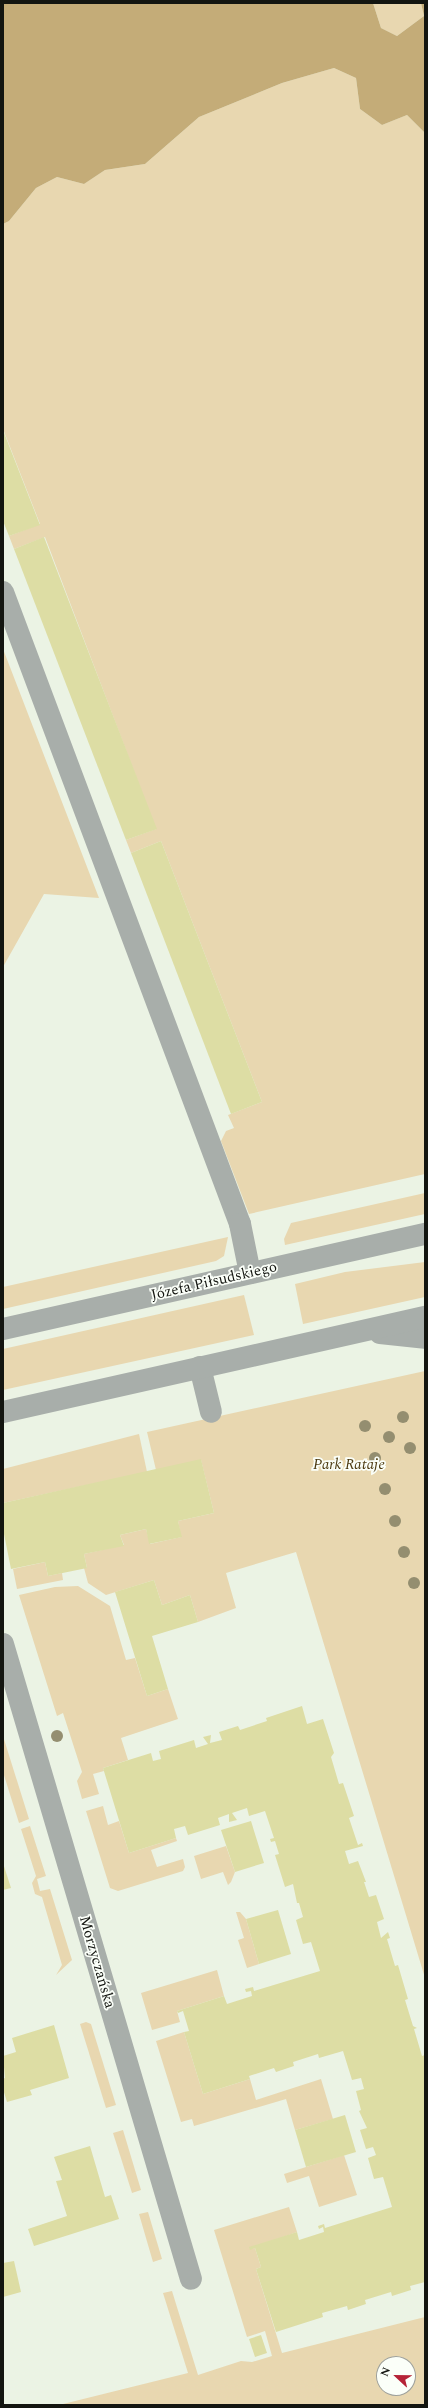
<!DOCTYPE html>
<meta charset="utf-8">
<style>
body{margin:0}
#map{position:relative;width:428px;height:2408px;overflow:hidden;background:#ebf3e4;font-family:Spectral,serif}
div>[style]{position:absolute}
[style*='--x']{left:calc(var(--x)*1px);top:calc(var(--y)*1px);width:calc(var(--w)*1px);rotate:calc(var(--a)*1deg)}
.green>*{inset:0;background:#e8d7b0}
.forest>*{inset:0;background:#c4ac78}
.building>*{inset:0;background:#dddda4}
.minor>*{height:22px;margin:-11px;padding:0 11px;transform-origin:11px;border-radius:11px;background:#a8aeaa}
.trees>*{width:12px;height:12px;margin:-6px;border-radius:50%;background:#948e70}
span{translate:-50% -50%;white-space:nowrap;text-align:center;line-height:1.15;-webkit-text-stroke:3.5px #fbfff9;paint-order:stroke}
.street-label{font-size:15px;color:#131510}
.park-label{font-size:15px;color:#4d3b11;font-style:italic}
.frame{position:absolute;inset:0;border:4px solid #131510;pointer-events:none}
.north{position:absolute;left:376px;top:2356px;width:40px;height:40px;box-sizing:border-box;background:#fbfff9;border:1px solid #9ea19c;border-radius:50%;rotate:292deg;font-size:11px;font-weight:700;line-height:16px;text-align:center;color:#131510}
.north::after{content:'';display:block;margin:auto;width:14px;height:18px;background:#b52337;clip-path:polygon(50% 0,100% 100%,50% 72%,0 100%)}
</style>
<div id="map">
<div class="green">
<div style="clip-path:polygon(373px 3px,421px 3px,424px 16px,397px 36px,381px 28px)"></div>
<div style="clip-path:polygon(334px 68px,356px 78px,360px 109px,382px 125px,407px 115px,425px 133px,425px 1174px,249px 1214px,221px 1141px,226px 1131px,234px 1128px,228px 1115px,262px 1102px,161px 841px,131px 853px,126px 840px,156px 829px,45px 537px,14px 549px,9px 536px,40px 524px,3px 429px,3px 224px,9px 221px,36px 188px,57px 177px,84px 184px,105px 170px,145px 164px,199px 117px,282px 83px)"></div>
<div style="clip-path:polygon(3px 649px,99px 898px,44px 894px,3px 967px)"></div>
<div style="clip-path:polygon(425px 1193px,425px 1214px,285px 1245px,284px 1239px,291px 1223px)"></div>
<div style="clip-path:polygon(228px 1237px,224px 1256px,216px 1261px,3px 1309px,3px 1287px)"></div>
<div style="clip-path:polygon(425px 1262px,425px 1297px,303px 1324px,295px 1284px,345px 1272px)"></div>
<div style="clip-path:polygon(244px 1295px,254px 1335px,3px 1390px,3px 1349px)"></div>
<div style="clip-path:polygon(425px 1371px,425px 1978px,296px 1552px,226px 1573px,236px 1608px,198px 1622px,190px 1595px,162px 1605px,154px 1580px,106px 1595px,88px 1583px,84px 1568px,87px 1568px,84px 1554px,124px 1545px,120px 1535px,146px 1529px,150px 1544px,181px 1537px,178px 1521px,214px 1513px,201px 1460px,156px 1470px,147px 1432px)"></div>
<div style="clip-path:polygon(139px 1434px,147px 1472px,3px 1503px,3px 1469px)"></div>
<div style="clip-path:polygon(45px 1562px,48px 1576px,62px 1573px,63px 1580px,17px 1589px,13px 1569px)"></div>
<div style="clip-path:polygon(78px 1586px,110px 1606px,126px 1660px,135px 1658px,147px 1696px,168px 1689px,178px 1719px,121px 1738px,128px 1760px,103px 1768px,104px 1771px,93px 1774px,99px 1794px,82px 1799px,77px 1781px,82px 1772px,63px 1713px,57px 1716px,19px 1595px,55px 1587px)"></div>
<div style="clip-path:polygon(3px 1736px,29px 1819px,19px 1823px,3px 1772px)"></div>
<div style="clip-path:polygon(103px 1806px,108px 1825px,119px 1821px,129px 1853px,176px 1838px,177px 1841px,151px 1850px,157px 1867px,183px 1859px,185px 1867px,183px 1871px,118px 1891px,110px 1888px,86px 1811px)"></div>
<div style="clip-path:polygon(30px 1826px,46px 1876px,37px 1879px,40px 1891px,50px 1889px,72px 1960px,56px 1975px,62px 1965px,42px 1897px,35px 1894px,32px 1883px,36px 1876px,21px 1829px)"></div>
<div style="clip-path:polygon(226px 1846px,235px 1872px,231px 1882px,228px 1885px,223px 1872px,201px 1879px,194px 1856px)"></div>
<div style="clip-path:polygon(236px 1912px,240px 1912px,246px 1919px,259px 1964px,247px 1968px,238px 1940px,244px 1938px)"></div>
<div style="clip-path:polygon(217px 1970px,224px 1996px,177px 2011px,180px 2022px,152px 2030px,141px 1993px)"></div>
<div style="clip-path:polygon(86px 2022px,91px 2024px,116px 2105px,106px 2108px,80px 2024px)"></div>
<div style="clip-path:polygon(184px 2032px,203px 2094px,250px 2079px,256px 2100px,321px 2079px,333px 2119px,295px 2130px,286px 2099px,194px 2126px,192px 2119px,181px 2122px,156px 2041px)"></div>
<div style="clip-path:polygon(123px 2130px,141px 2190px,132px 2193px,113px 2133px)"></div>
<div style="clip-path:polygon(344px 2155px,357px 2195px,319px 2207px,309px 2176px,287px 2183px,284px 2174px)"></div>
<div style="clip-path:polygon(evenodd,289px 2207px,297px 2232px,250px 2249px,255px 2248px,261px 2267px,256px 2269px,282px 2353px,425px 2317px,425px 2405px,59px 2405px,188px 2373px,163px 2293px,172px 2291px,198px 2375px,241px 2361px,252px 2362px,272px 2356px,265px 2331px,247px 2337px,214px 2230px,289px 2207px,384px 2364px,408px 2364px,408px 2388px,384px 2388px,384px 2364px)"></div>
<div style="clip-path:polygon(148px 2212px,162px 2259px,153px 2262px,139px 2214px)"></div>
</div>
<div class="forest">
<div style="clip-path:polygon(3px 3px,373px 3px,381px 28px,397px 36px,424px 16px,421px 3px,425px 3px,425px 133px,407px 115px,382px 125px,360px 109px,356px 78px,334px 68px,282px 83px,199px 117px,145px 164px,105px 170px,84px 184px,57px 177px,36px 188px,9px 221px,3px 224px)"></div>
</div>
<div class="building">
<div style="clip-path:polygon(3px 430px,40px 525px,9px 536px,3px 521px)"></div>
<div style="clip-path:polygon(44px 537px,157px 829px,126px 840px,14px 549px)"></div>
<div style="clip-path:polygon(161px 841px,262px 1102px,231px 1114px,131px 853px)"></div>
<div style="clip-path:polygon(201px 1459px,214px 1513px,178px 1521px,182px 1537px,149px 1544px,146px 1529px,120px 1535px,124px 1546px,84px 1554px,87px 1568px,48px 1576px,45px 1562px,11px 1569px,3px 1529px,3px 1503px)"></div>
<div style="clip-path:polygon(154px 1580px,162px 1605px,190px 1595px,198px 1622px,152px 1636px,168px 1689px,147px 1696px,115px 1592px)"></div>
<div style="clip-path:polygon(302px 1706px,307px 1724px,323px 1719px,334px 1753px,331px 1757px,339px 1784px,343px 1783px,354px 1816px,349px 1818px,358px 1845px,362px 1843px,363px 1846px,345px 1851px,349px 1864px,358px 1861px,366px 1882px,364px 1882px,369px 1897px,376px 1895px,384px 1919px,377px 1922px,381px 1938px,388px 1932px,390px 1938px,387px 1939px,395px 1966px,398px 1965px,408px 1999px,405px 2000px,413px 2026px,417px 2028px,414px 2029px,422px 2056px,425px 2055px,425px 2282px,410px 2286px,411px 2290px,392px 2296px,391px 2292px,365px 2300px,366px 2304px,348px 2310px,347px 2306px,322px 2313px,323px 2317px,276px 2332px,256px 2269px,261px 2267px,255px 2248px,250px 2250px,249px 2247px,297px 2232px,299px 2240px,324px 2232px,323px 2227px,319px 2229px,318px 2226px,324px 2224px,325px 2228px,392px 2207px,383px 2177px,374px 2179px,368px 2158px,376px 2155px,373px 2147px,366px 2149px,360px 2130px,367px 2128px,359px 2111px,361px 2110px,356px 2091px,364px 2089px,361px 2078px,352px 2080px,343px 2051px,319px 2058px,318px 2054px,293px 2062px,294px 2066px,276px 2072px,274px 2068px,249px 2076px,250px 2079px,203px 2094px,184px 2032px,189px 2031px,183px 2011px,178px 2013px,177px 2011px,224px 1996px,227px 2004px,252px 1996px,251px 1991px,246px 1992px,245px 1989px,253px 1987px,254px 1991px,320px 1971px,311px 1942px,303px 1944px,296px 1920px,303px 1917px,299px 1903px,297px 1903px,293px 1884px,285px 1887px,275px 1855px,279px 1854px,275px 1841px,271px 1842px,270px 1839px,274px 1838px,265px 1811px,249px 1816px,247px 1808px,232px 1813px,237px 1820px,229px 1822px,229px 1814px,218px 1818px,220px 1825px,188px 1835px,185px 1826px,174px 1829px,176px 1838px,129px 1853px,103px 1768px,151px 1753px,153px 1761px,161px 1759px,159px 1751px,194px 1740px,196px 1748px,208px 1744px,203px 1737px,211px 1735px,210px 1743px,222px 1740px,219px 1732px,238px 1726px,240px 1730px,267px 1721px,266px 1718px)"></div>
<div style="clip-path:polygon(251px 1821px,264px 1863px,235px 1872px,221px 1830px)"></div>
<div style="clip-path:polygon(3px 1863px,11px 1888px,3px 1890px)"></div>
<div style="clip-path:polygon(278px 1910px,291px 1954px,259px 1964px,246px 1919px)"></div>
<div style="clip-path:polygon(54px 2025px,69px 2078px,30px 2090px,32px 2095px,7px 2102px,3px 2089px,3px 2079px,5px 2078px,3px 2056px,16px 2052px,12px 2038px)"></div>
<div style="clip-path:polygon(345px 2115px,356px 2152px,306px 2167px,295px 2130px)"></div>
<div style="clip-path:polygon(90px 2146px,105px 2197px,111px 2195px,119px 2219px,34px 2246px,28px 2229px,67px 2216px,56px 2181px,62px 2180px,54px 2157px)"></div>
<div style="clip-path:polygon(14px 2261px,21px 2292px,3px 2297px,3px 2263px)"></div>
<div style="clip-path:polygon(261px 2335px,267px 2353px,255px 2357px,249px 2339px)"></div>
</div>
<div class="minor">
<div style="--x:3;--y:592;--w:675;--a:69.44"></div>
<div style="--x:240;--y:1224;--w:50;--a:78.5"></div>
<div style="--x:3;--y:1329;--w:433;--a:-12.7"></div>
<div style="--x:380;--y:1333;--w:45;--a:6.3"></div>
<div style="--x:200;--y:1367;--w:46;--a:76.3"></div>
<div style="--x:3;--y:1412;--w:433;--a:-12.7"></div>
<div style="--x:3;--y:1644;--w:662;--a:73.51"></div>
</div>
<div class="trees">
<div style="left:403px;top:1417px"></div>
<div style="left:365px;top:1426px"></div>
<div style="left:389px;top:1437px"></div>
<div style="left:410px;top:1448px"></div>
<div style="left:375px;top:1458px"></div>
<div style="left:385px;top:1489px"></div>
<div style="left:395px;top:1521px"></div>
<div style="left:404px;top:1552px"></div>
<div style="left:414px;top:1583px"></div>
<div style="left:57px;top:1736px"></div>
</div>
<div class="street-label">
<span style="left:214px;top:1281px;rotate:-13deg">Józefa Piłsudskiego</span>
<span style="left:97px;top:1962px;rotate:74deg">Morzyczańska</span>
</div>
<div class="park-label">
<span style="left:349px;top:1465px">Park Rataje</span>
</div>
<div class="frame"></div>
<div class="north">N</div>
</div>
